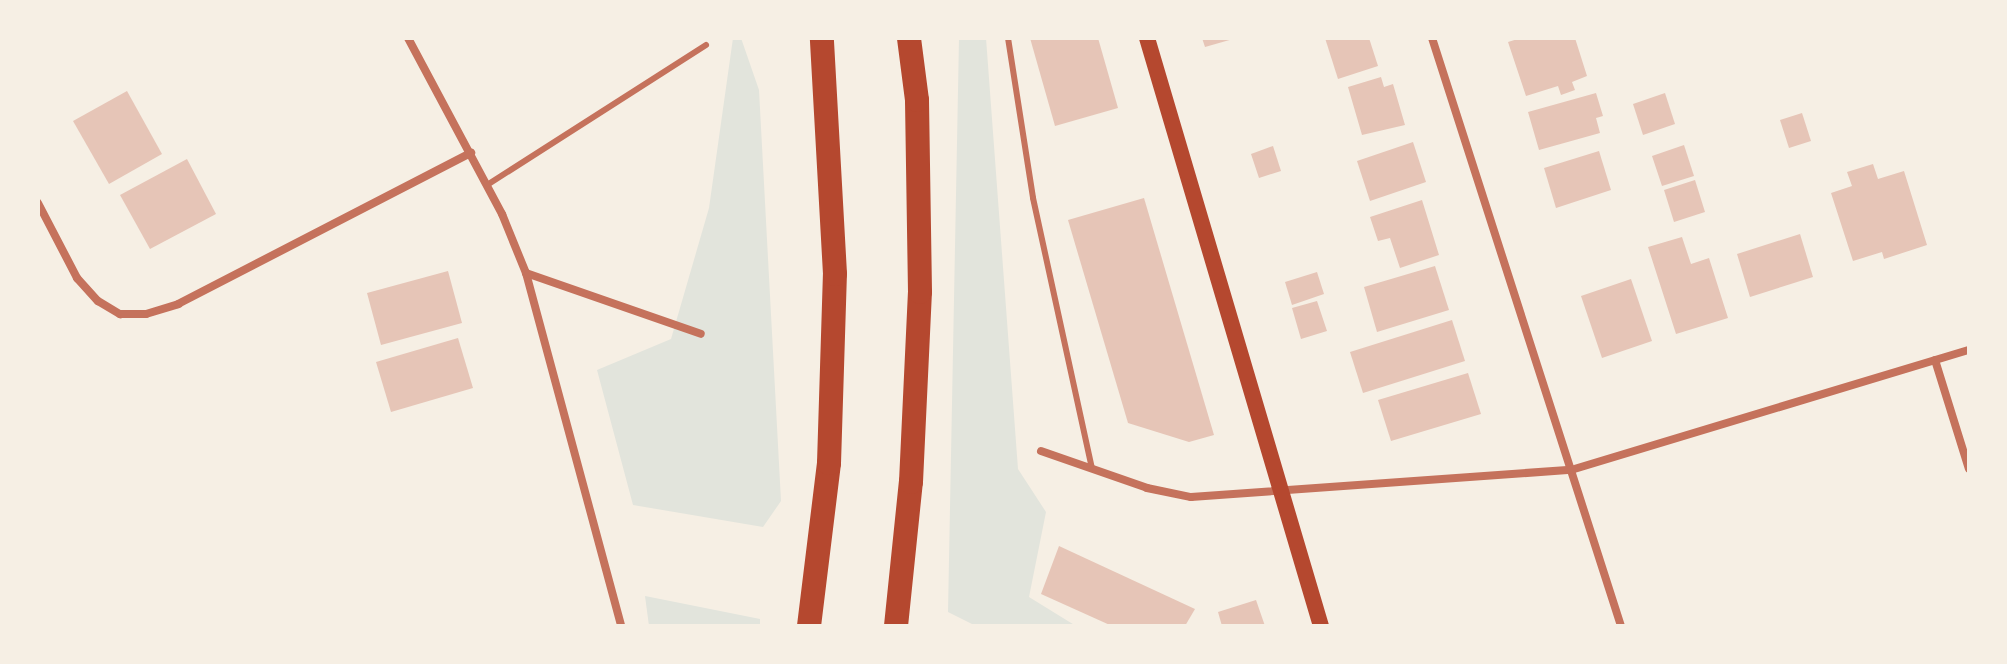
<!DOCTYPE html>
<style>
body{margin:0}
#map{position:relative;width:2007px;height:664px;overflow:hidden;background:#f6efe4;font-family:"Titillium Web",sans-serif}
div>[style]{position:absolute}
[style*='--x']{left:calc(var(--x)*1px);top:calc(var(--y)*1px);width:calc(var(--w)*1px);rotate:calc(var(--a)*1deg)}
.green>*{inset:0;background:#e2e4dc}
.building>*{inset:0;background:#e6c5b7}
.service>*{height:6px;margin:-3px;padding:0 3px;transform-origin:3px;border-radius:3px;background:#c5725c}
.minor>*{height:8px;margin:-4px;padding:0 4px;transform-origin:4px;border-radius:4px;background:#c5725c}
.secondary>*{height:16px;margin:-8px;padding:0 8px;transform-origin:8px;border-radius:8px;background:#b5482f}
.motorway>*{height:24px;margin:-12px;padding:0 12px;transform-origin:12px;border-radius:12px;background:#b5482f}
span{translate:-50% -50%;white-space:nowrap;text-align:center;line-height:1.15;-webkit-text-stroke:6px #f6efe4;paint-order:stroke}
.frame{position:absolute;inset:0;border:40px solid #f6efe4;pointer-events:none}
</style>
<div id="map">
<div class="green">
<div style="clip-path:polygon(733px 38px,741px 38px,759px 90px,781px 501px,763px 527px,633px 505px,597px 370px,671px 339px,709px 208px)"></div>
<div style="clip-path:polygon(959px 38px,986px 38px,1018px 469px,1046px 512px,1029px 597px,1076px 626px,976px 626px,948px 612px)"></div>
<div style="clip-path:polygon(645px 596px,760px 619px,760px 626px,649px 626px)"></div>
</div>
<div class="building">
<div style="clip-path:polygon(1030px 38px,1098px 38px,1118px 108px,1055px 126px)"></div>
<div style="clip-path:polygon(1202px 38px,1233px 38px,1233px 39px,1205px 47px)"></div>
<div style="clip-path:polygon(1325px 38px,1369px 38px,1378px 66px,1338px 79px)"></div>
<div style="clip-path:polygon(1521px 38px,1575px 38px,1587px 76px,1572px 82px,1575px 90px,1561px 95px,1558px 86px,1526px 96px,1508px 42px)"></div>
<div style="clip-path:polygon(1381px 77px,1384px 87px,1393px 84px,1405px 125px,1362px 135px,1348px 87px)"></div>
<div style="clip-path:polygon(127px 91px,162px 154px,109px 184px,73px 121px)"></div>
<div style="clip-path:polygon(1596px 93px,1603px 116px,1596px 118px,1600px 133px,1539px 150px,1528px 112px)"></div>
<div style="clip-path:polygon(1665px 93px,1675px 124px,1643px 135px,1633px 104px)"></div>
<div style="clip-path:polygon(1802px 113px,1811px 141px,1789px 148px,1780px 120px)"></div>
<div style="clip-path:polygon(1413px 142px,1426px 182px,1370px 201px,1357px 161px)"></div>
<div style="clip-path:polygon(1684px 145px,1694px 176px,1662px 186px,1652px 156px)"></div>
<div style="clip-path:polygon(1273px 146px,1281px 171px,1259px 178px,1251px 154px)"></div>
<div style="clip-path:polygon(1599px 151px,1611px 190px,1556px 208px,1544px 168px)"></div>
<div style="clip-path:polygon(187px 159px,216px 214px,150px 249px,120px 195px)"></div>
<div style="clip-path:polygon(1873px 164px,1878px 179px,1904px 171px,1927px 245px,1884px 259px,1882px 252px,1853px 261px,1831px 193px,1852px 186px,1847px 172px)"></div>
<div style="clip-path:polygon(1695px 180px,1705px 212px,1674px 222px,1664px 190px)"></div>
<div style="clip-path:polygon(1144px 198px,1214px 435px,1189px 442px,1128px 423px,1068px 220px)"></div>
<div style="clip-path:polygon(1422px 200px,1439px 255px,1400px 268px,1390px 238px,1378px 241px,1370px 217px)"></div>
<div style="clip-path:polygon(1800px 234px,1813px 277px,1750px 297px,1737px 254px)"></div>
<div style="clip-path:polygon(1682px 237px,1691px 264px,1709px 258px,1728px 318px,1676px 334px,1648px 247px)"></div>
<div style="clip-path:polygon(1435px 266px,1449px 310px,1377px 332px,1364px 287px)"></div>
<div style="clip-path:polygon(448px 271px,462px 323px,381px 345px,367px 293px)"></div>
<div style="clip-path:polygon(1317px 272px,1324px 294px,1292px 305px,1285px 282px)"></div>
<div style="clip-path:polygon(1631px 279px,1652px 341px,1602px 358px,1581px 296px)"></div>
<div style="clip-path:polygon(1317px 301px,1327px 331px,1301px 339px,1292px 308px)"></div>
<div style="clip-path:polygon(1452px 320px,1465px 361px,1363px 393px,1350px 352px)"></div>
<div style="clip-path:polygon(458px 338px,473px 388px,391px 412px,376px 362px)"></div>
<div style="clip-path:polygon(1468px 373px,1481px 414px,1391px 441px,1378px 400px)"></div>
<div style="clip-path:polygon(1059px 546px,1195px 609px,1185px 626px,1112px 626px,1041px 594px)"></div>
<div style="clip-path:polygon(1256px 600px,1265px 626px,1222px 626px,1218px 612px)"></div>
</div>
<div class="service">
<div style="--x:1008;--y:38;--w:162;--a:81.1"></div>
<div style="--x:1033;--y:198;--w:277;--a:77.7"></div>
<div style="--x:487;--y:185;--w:260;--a:-32.6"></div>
</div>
<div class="minor">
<div style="--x:408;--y:38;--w:200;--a:61.9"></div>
<div style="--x:502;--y:214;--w:64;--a:67.9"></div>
<div style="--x:526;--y:273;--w:366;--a:74.9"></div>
<div style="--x:1432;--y:38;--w:618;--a:72.18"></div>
<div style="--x:38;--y:203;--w:85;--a:62.5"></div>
<div style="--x:77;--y:278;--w:31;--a:48"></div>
<div style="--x:98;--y:301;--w:26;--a:31"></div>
<div style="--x:120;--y:314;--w:26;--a:0"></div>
<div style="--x:146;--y:314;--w:34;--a:-17"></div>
<div style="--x:178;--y:304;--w:330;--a:-27.3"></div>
<div style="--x:526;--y:273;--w:185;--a:19.2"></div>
<div style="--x:1935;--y:360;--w:114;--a:72.7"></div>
<div style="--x:1041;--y:451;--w:112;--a:19.2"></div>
<div style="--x:1147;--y:488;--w:45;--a:11.6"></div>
<div style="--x:1191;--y:497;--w:381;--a:-4.1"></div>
<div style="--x:1571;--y:470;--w:416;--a:-16.8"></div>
</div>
<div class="secondary">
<div style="--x:1147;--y:38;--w:613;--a:73.52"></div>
</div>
<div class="motorway">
<div style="--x:809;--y:626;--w:164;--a:-83"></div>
<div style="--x:829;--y:463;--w:189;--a:-88.2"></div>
<div style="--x:835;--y:274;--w:236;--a:-93.2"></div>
<div style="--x:896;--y:626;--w:145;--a:-84.1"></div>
<div style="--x:911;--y:482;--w:190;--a:-87.3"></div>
<div style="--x:920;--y:292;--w:192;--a:-90.9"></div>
<div style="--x:917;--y:100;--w:63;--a:-97.4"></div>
</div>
<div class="frame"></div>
</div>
